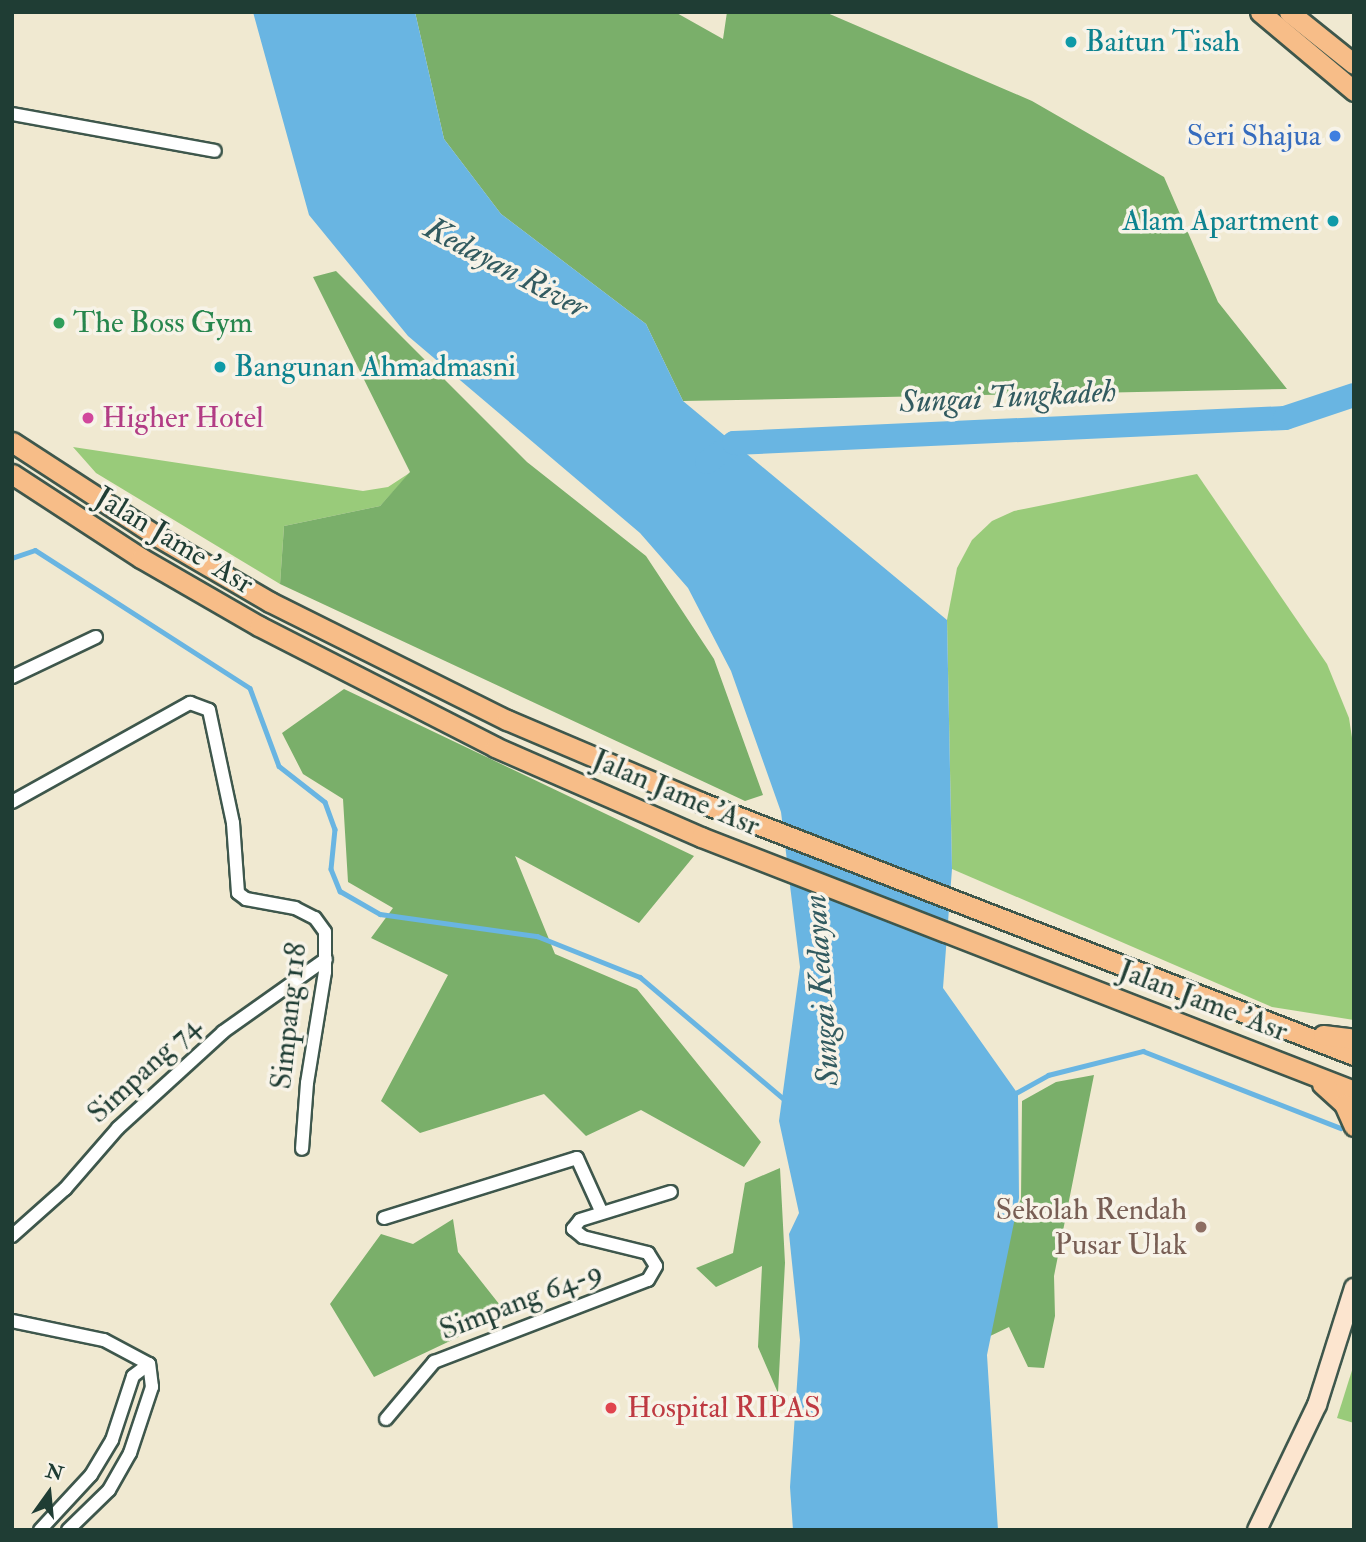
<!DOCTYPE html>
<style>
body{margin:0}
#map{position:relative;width:1366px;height:1542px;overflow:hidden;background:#f0e9d1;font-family:"IM FELL Double Pica",serif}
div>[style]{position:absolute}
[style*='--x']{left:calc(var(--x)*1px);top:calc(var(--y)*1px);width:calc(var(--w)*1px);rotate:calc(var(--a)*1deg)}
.green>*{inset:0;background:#99cb7a}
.forest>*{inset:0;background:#7aaf6a}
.water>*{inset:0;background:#69b5e2}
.stream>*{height:4.5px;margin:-2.25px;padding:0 2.25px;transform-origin:2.25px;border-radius:2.25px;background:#69b5e2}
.river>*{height:24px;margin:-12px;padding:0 12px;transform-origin:12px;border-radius:12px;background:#69b5e2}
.roads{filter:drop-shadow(2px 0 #3e574c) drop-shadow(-2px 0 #3e574c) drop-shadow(0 2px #3e574c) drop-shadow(0 -2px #3e574c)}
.minor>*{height:12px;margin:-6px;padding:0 6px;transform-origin:6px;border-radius:6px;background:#fff}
.secondary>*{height:18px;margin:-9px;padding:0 9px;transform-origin:9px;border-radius:9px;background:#fce5cf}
.primary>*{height:19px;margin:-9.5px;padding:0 9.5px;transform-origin:9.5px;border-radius:9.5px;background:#f7bd88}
.dots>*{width:19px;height:19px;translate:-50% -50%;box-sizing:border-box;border:4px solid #f7f3e8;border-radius:50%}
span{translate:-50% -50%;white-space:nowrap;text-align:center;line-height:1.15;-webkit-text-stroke:7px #f7f3e8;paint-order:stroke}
.culture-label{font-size:30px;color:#0d838f}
.left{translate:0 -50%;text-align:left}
.right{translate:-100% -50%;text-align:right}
.shop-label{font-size:30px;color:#366cbe}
.leisure-label{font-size:30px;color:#27864d}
.hotel-label{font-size:30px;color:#b23c85}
.street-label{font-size:30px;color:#1f3d34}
.education-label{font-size:30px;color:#785e54}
.health-label{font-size:30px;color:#be3a42}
.water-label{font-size:32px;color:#325b60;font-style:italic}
.frame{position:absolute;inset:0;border:14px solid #1f3d34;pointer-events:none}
.north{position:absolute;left:14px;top:1458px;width:70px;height:70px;-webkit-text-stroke:5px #f7f3e8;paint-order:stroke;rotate:15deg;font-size:19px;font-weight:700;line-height:28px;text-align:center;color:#1f3d34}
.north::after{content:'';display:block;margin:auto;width:24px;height:32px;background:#1f3d34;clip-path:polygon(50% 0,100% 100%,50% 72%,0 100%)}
</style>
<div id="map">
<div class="green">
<div style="clip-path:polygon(73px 447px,363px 491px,388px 487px,411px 472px,380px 506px,284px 526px,280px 584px,96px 473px)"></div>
<div style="clip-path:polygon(1197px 474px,1327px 664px,1349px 718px,1354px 751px,1354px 1020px,1272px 1007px,952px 869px,947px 620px,957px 568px,972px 540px,992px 521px,1014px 511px)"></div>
<div style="clip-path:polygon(1354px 1364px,1354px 1423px,1337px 1418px)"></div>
</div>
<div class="forest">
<div style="clip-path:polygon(415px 12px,675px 12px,723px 39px,727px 12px,825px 12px,1032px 101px,1164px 177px,1218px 302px,1287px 389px,683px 401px,646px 324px,501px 214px,444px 139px)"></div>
<div style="clip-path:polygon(336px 271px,527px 462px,646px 556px,714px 659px,763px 795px,745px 801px,280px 584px,284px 526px,380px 506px,410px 472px,313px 277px)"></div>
<div style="clip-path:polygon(344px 689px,694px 856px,639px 923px,515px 856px,555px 954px,637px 989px,761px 1142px,744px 1167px,641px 1110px,586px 1136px,544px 1094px,420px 1133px,381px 1101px,448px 975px,371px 938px,393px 908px,348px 882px,343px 799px,303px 774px,282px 733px)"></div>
<div style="clip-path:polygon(1094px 1075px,1054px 1276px,1055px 1316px,1044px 1368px,1028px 1367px,1009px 1327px,986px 1338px,999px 1247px,1021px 1199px,1022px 1101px,1056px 1082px)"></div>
<div style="clip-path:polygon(780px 1168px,785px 1263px,778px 1393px,758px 1347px,762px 1266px,716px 1287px,696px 1268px,733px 1253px,745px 1183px)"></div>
<div style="clip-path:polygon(453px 1219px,458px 1252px,507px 1314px,374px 1377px,330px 1304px,381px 1234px,413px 1244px)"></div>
</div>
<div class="water">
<div style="clip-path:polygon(253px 12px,415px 12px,444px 139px,501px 214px,646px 324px,683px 401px,947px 620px,952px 869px,943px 988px,1018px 1094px,1019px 1198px,987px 1355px,998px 1530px,793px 1530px,790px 1487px,800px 1340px,789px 1234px,799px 1213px,779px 1121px,800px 967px,781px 812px,731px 671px,688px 588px,640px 533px,408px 336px,309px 215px)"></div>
</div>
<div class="stream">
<div style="--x:12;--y:558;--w:24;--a:-19"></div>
<div style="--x:35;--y:550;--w:255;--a:32.7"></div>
<div style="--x:250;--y:688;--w:83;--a:69.6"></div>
<div style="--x:279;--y:766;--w:58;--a:38"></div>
<div style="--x:325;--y:802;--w:29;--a:70"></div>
<div style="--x:335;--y:829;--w:40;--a:95.7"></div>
<div style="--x:331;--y:869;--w:24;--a:68"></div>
<div style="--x:340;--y:891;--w:46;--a:29.9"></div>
<div style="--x:380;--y:914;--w:159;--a:8"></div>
<div style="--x:537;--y:936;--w:111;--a:21.7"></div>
<div style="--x:640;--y:977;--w:190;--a:40.3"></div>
<div style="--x:1014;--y:1094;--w:39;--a:-29"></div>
<div style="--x:1048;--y:1075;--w:98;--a:-14.2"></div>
<div style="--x:1143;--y:1051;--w:212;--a:21.3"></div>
</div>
<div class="river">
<div style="--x:707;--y:462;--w:33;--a:-35"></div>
<div style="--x:734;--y:443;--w:552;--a:-2.6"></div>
<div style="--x:1285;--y:418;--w:73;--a:-18.4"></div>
</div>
<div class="roads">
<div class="minor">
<div style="--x:12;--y:114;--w:206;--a:10.3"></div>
<div style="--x:12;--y:677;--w:93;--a:-25.5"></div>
<div style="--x:12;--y:802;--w:204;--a:-29.1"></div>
<div style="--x:190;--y:703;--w:20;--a:20"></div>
<div style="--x:209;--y:710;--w:116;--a:78"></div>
<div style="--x:233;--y:823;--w:70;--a:85.9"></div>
<div style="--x:238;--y:893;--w:10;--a:37"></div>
<div style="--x:246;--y:899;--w:50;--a:10.4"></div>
<div style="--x:295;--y:908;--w:22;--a:27"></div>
<div style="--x:315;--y:918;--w:17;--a:54"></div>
<div style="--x:325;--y:932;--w:40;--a:90"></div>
<div style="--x:325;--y:972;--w:112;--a:99.2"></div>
<div style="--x:307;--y:1083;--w:66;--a:94.3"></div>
<div style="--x:384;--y:1218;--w:202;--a:-17.3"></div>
<div style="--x:577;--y:1158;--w:60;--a:65.6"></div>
<div style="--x:12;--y:1236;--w:71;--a:-41.6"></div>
<div style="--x:65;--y:1189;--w:81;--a:-49"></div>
<div style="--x:118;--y:1128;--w:142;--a:-42.4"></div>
<div style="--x:223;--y:1032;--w:126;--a:-35.3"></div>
<div style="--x:12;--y:1321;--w:94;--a:11.7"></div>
<div style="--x:104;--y:1340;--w:51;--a:28.1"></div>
<div style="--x:386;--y:1419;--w:75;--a:-49.9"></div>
<div style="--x:434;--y:1362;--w:229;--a:-21"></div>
<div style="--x:648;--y:1280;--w:16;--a:-60"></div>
<div style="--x:656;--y:1266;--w:15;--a:-122"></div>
<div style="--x:648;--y:1253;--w:67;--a:-166.2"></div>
<div style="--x:583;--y:1237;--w:13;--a:-141"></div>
<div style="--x:573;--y:1229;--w:11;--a:-52"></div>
<div style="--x:580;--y:1220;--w:95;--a:-17.1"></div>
<div style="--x:40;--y:1530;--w:75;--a:-47.2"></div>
<div style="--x:91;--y:1475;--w:41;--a:-59"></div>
<div style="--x:112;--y:1440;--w:67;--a:-71.8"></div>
<div style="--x:133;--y:1376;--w:20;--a:-37"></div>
<div style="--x:68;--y:1530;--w:57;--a:-44.3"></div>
<div style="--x:109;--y:1490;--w:43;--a:-60.4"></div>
<div style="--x:130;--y:1453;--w:70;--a:-71.6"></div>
<div style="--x:152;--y:1387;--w:23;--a:-97"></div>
</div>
<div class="secondary">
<div style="--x:1257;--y:1530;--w:139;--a:-64.4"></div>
<div style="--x:1317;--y:1405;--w:123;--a:-72.5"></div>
</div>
<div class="primary">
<div style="--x:1260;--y:12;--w:123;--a:40"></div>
<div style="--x:1289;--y:12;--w:83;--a:38.7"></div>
<div style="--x:12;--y:442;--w:171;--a:33"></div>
<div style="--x:155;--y:535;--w:133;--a:30.2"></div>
<div style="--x:270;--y:602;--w:265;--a:26.5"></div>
<div style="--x:507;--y:720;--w:210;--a:23"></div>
<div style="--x:700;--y:802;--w:701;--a:21.15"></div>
<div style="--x:12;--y:474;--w:154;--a:33.1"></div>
<div style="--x:141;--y:558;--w:136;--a:30"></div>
<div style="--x:259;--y:626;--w:265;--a:27.1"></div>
<div style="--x:495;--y:747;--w:225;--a:23.6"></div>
<div style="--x:701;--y:837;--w:701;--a:21.25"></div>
<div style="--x:1323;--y:1035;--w:31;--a:7"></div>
<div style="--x:1322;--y:1084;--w:30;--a:42"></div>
<div style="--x:1344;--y:1104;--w:24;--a:66"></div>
</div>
</div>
<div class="dots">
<div style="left:1071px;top:42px;background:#0f9aa8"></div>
<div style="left:1335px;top:136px;background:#3f7fe0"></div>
<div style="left:1333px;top:221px;background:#0f9aa8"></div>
<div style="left:59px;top:323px;background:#2e9e5b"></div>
<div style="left:220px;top:367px;background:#0f9aa8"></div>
<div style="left:88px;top:418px;background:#d1479c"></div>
<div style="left:1201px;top:1227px;background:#8d6e63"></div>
<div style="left:611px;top:1408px;background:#e0444e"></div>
</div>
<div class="culture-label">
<span class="left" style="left:1085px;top:42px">Baitun Tisah</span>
<span class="right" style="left:1319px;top:221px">Alam Apartment</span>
<span class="left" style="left:234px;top:367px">Bangunan Ahmadmasni</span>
</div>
<div class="shop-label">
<span class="right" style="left:1321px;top:136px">Seri Shajua</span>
</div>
<div class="leisure-label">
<span class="left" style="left:73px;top:323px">The Boss Gym</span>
</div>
<div class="hotel-label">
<span class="left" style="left:102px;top:418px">Higher Hotel</span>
</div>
<div class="street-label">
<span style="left:174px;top:541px;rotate:31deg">Jalan Jame 'Asr</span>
<span style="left:676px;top:793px;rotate:23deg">Jalan Jame 'Asr</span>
<span style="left:1203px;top:1001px;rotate:21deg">Jalan Jame 'Asr</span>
<span style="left:289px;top:1016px;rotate:-84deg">Simpang 118</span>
<span style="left:144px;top:1070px;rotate:-43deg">Simpang 74</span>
<span style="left:521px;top:1301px;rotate:-21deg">Simpang 64-9</span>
</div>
<div class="education-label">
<span class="right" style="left:1187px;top:1227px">Sekolah Rendah<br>Pusar Ulak</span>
</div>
<div class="health-label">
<span class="left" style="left:627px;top:1408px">Hospital RIPAS</span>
</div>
<div class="water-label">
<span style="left:506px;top:268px;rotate:28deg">Kedayan River</span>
<span style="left:1008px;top:397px;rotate:-3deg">Sungai Tungkadeh</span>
<span style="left:822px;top:990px;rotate:-94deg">Sungai Kedayan</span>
</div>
<div class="frame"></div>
<div class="north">N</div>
</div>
